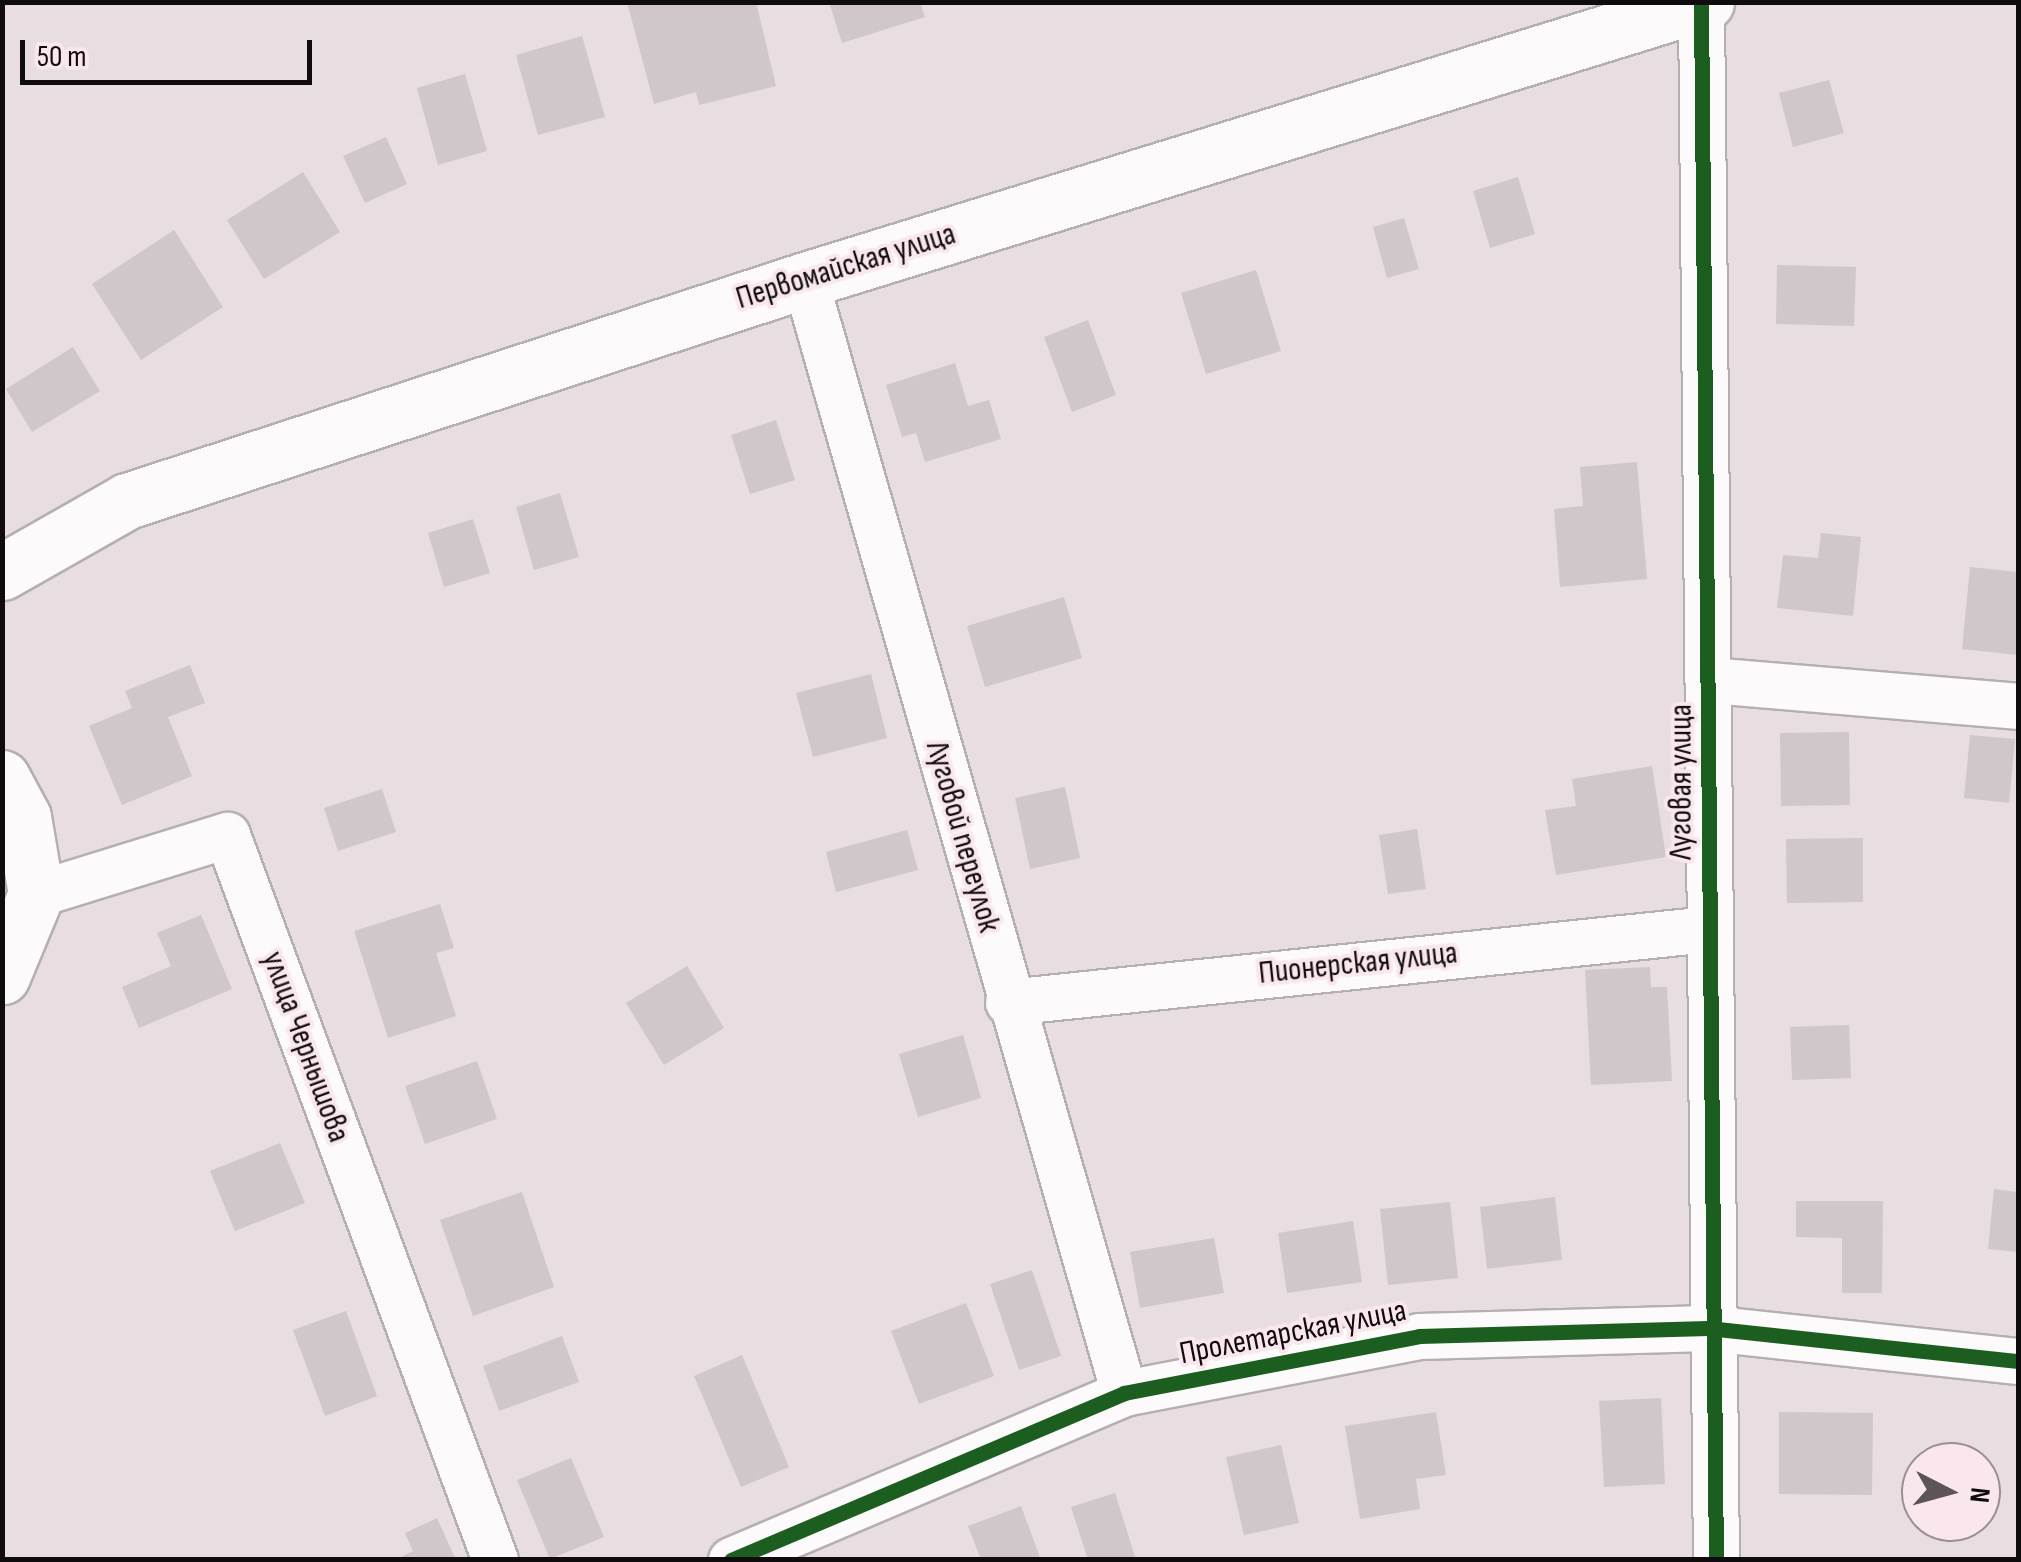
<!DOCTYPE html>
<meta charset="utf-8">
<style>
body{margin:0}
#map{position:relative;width:2021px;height:1562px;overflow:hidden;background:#e8dde1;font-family:"Sofia Sans Condensed",sans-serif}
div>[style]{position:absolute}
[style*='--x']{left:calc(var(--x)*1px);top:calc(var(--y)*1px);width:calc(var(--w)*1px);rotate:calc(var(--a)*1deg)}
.building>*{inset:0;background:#d0c7ca}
.roads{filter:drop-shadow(2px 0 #b6afb2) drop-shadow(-2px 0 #b6afb2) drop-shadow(0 2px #b6afb2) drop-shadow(0 -2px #b6afb2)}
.street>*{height:45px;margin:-22.5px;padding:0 22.5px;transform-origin:22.5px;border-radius:22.5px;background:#fcfafa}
.secondary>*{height:55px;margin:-27.5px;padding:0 27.5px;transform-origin:27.5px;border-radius:27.5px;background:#fcfafa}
.cycleway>*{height:15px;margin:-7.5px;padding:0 7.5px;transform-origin:7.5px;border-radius:7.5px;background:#1b5e20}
span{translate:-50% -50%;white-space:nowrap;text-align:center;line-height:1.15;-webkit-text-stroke:8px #f9e7ed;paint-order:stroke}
.street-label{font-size:32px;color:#100b0d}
.frame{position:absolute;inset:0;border:5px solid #100b0d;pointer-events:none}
.north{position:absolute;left:1901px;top:1442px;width:100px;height:100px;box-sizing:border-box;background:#f9e7ed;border:2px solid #9c8f93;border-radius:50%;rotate:96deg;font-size:28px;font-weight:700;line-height:40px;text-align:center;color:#100b0d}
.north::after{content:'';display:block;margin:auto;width:35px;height:45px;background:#5c5457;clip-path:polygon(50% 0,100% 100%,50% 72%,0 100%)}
.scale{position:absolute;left:20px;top:40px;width:292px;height:45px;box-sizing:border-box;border:5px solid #100b0d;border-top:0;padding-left:12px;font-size:30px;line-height:35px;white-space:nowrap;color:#100b0d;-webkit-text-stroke:8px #f9e7ed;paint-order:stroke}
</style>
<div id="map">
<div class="building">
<div style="clip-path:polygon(627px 2px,756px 2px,776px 86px,699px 105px,696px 92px,654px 104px)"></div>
<div style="clip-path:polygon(829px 2px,920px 2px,925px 17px,842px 43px)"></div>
<div style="clip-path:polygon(582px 36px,605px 117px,538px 135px,516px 55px)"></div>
<div style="clip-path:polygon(465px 74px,487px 151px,438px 165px,417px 88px)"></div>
<div style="clip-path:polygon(1829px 80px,1844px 133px,1793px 147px,1779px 93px)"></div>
<div style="clip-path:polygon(386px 137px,407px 184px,365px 203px,343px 156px)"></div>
<div style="clip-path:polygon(303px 172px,340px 232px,264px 279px,227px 220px)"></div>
<div style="clip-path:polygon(1518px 177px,1535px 234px,1490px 248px,1473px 191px)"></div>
<div style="clip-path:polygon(1404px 218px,1419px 269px,1387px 278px,1373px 227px)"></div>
<div style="clip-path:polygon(174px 230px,223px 307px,141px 360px,92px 284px)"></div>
<div style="clip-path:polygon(1777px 265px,1856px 267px,1854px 326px,1776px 324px)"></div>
<div style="clip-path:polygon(1256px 270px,1281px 351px,1206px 374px,1181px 293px)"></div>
<div style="clip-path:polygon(1088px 320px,1116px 395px,1072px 412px,1044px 337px)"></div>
<div style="clip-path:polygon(73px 347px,100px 391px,32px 432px,6px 389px)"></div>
<div style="clip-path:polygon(955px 363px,968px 406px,989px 400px,1001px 439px,925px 462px,916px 433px,902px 437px,886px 385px)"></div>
<div style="clip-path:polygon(776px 420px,795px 480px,750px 494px,731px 435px)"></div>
<div style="clip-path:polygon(1637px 462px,1647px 579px,1560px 587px,1554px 509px,1583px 506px,1580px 467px)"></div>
<div style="clip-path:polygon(560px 493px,579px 557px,534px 570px,516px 507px)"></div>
<div style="clip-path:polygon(473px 519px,490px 573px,444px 587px,428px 533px)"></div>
<div style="clip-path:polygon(1821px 533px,1861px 537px,1853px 616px,1777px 608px,1783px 555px,1818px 558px)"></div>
<div style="clip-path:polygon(1970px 567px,2018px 572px,2018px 655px,1962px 649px)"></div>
<div style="clip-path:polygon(1064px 597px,1082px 658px,985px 687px,967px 626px)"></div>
<div style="clip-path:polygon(190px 665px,205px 703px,168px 717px,192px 776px,122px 805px,89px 726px,132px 708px,125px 691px)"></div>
<div style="clip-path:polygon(871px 674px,887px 738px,813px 757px,796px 693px)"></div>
<div style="clip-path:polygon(1849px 732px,1850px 805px,1781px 806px,1780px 733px)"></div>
<div style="clip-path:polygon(1970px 735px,2015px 739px,2009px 803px,1964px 798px)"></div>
<div style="clip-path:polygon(1652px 766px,1666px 857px,1556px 875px,1545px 810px,1576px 806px,1572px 779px)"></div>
<div style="clip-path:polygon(1065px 787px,1080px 858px,1030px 869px,1015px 798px)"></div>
<div style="clip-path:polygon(382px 789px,396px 832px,338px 851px,324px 808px)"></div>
<div style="clip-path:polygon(1417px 829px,1426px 889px,1388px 894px,1379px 835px)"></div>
<div style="clip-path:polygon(907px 830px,918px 870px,836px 892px,826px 852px)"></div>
<div style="clip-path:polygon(1863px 838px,1863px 902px,1787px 903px,1786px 839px)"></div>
<div style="clip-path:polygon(440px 904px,454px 948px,436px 953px,456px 1016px,388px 1038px,354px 931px)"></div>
<div style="clip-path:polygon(201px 915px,232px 989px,139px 1028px,122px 987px,171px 966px,157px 933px)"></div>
<div style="clip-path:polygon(687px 966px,724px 1028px,664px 1065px,626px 1003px)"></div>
<div style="clip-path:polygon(1650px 967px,1651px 987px,1667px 987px,1672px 1081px,1591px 1085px,1585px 970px)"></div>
<div style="clip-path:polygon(1849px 1025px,1851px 1078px,1792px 1080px,1790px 1027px)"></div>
<div style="clip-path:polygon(963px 1035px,981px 1098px,918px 1117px,899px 1054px)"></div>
<div style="clip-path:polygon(477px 1061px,497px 1119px,425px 1144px,405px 1086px)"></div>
<div style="clip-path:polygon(280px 1143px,305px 1203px,235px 1231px,210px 1171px)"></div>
<div style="clip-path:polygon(1994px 1189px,2018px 1192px,2018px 1252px,1988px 1249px)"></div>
<div style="clip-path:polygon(522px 1192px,554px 1287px,473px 1316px,440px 1220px)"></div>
<div style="clip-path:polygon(1555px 1197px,1562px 1260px,1487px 1269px,1480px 1207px)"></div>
<div style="clip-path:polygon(1796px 1201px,1883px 1201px,1882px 1293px,1842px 1293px,1842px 1238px,1796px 1237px)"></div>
<div style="clip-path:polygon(1450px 1202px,1458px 1278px,1388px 1285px,1380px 1209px)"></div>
<div style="clip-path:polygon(1353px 1221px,1362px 1282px,1287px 1293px,1278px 1233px)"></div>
<div style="clip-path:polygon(1214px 1238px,1224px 1293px,1140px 1308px,1130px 1252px)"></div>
<div style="clip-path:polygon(1032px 1270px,1061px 1356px,1019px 1370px,990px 1284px)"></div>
<div style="clip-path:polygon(966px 1303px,994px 1376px,919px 1404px,891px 1331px)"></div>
<div style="clip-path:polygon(346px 1311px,377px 1396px,325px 1416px,293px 1330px)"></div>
<div style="clip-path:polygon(562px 1336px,579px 1382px,499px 1411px,483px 1366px)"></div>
<div style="clip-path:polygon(742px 1355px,789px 1467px,741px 1487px,694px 1376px)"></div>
<div style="clip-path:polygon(1661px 1398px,1665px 1484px,1604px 1487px,1599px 1401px)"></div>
<div style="clip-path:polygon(1436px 1412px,1446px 1475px,1416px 1479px,1420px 1509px,1360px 1519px,1345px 1426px)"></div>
<div style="clip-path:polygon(1779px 1412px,1873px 1413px,1872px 1495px,1779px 1494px)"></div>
<div style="clip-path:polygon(1281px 1445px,1299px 1523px,1244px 1535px,1226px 1457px)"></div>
<div style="clip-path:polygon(571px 1458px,604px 1537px,550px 1559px,517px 1480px)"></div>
<div style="clip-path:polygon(1115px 1493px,1136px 1560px,1088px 1560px,1071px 1507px)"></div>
<div style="clip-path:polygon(1021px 1506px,1041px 1560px,981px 1560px,968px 1526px)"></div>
<div style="clip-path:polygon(437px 1518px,456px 1560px,395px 1560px,413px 1551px,405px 1533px)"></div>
</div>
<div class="roads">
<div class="street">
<div style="--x:1701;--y:4;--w:1556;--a:89.45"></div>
<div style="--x:805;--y:280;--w:1158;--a:74.01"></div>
<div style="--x:1710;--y:680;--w:309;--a:4.8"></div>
<div style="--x:36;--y:894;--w:200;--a:-17.2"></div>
<div style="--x:227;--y:835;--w:773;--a:69.71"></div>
<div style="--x:1008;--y:1002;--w:705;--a:-5.95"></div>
<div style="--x:731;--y:1560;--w:427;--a:-23"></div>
<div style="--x:1124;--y:1393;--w:300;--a:-10.9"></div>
<div style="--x:1419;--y:1336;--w:289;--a:-1.6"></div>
<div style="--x:1708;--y:1328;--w:312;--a:6.1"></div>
</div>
<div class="secondary">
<div style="--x:2;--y:572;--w:144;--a:-29.6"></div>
<div style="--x:127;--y:501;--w:713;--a:-18.05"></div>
<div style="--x:805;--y:280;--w:943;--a:-17.15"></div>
<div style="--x:2;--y:778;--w:44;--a:61.7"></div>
<div style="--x:23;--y:817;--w:78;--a:80.4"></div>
<div style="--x:36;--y:894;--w:89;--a:112.5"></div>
</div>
</div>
<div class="cycleway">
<div style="--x:1701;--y:4;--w:1556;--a:89.45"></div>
<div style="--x:731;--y:1560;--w:427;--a:-23"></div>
<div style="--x:1124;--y:1393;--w:300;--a:-10.9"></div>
<div style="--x:1419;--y:1336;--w:289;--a:-1.6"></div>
<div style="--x:1708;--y:1328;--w:312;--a:6.1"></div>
</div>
<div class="street-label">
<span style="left:846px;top:267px;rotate:-17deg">Первомайская улица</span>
<span style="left:1682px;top:782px;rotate:-90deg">Луговая улица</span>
<span style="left:962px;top:837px;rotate:74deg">Луговой переулок</span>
<span style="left:1358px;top:964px;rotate:-6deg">Пионерская улица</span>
<span style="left:305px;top:1047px;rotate:70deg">улица Чернышова</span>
<span style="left:1293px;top:1333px;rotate:-11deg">Пролетарская улица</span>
</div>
<div class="frame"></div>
<div class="north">N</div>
<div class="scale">50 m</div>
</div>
